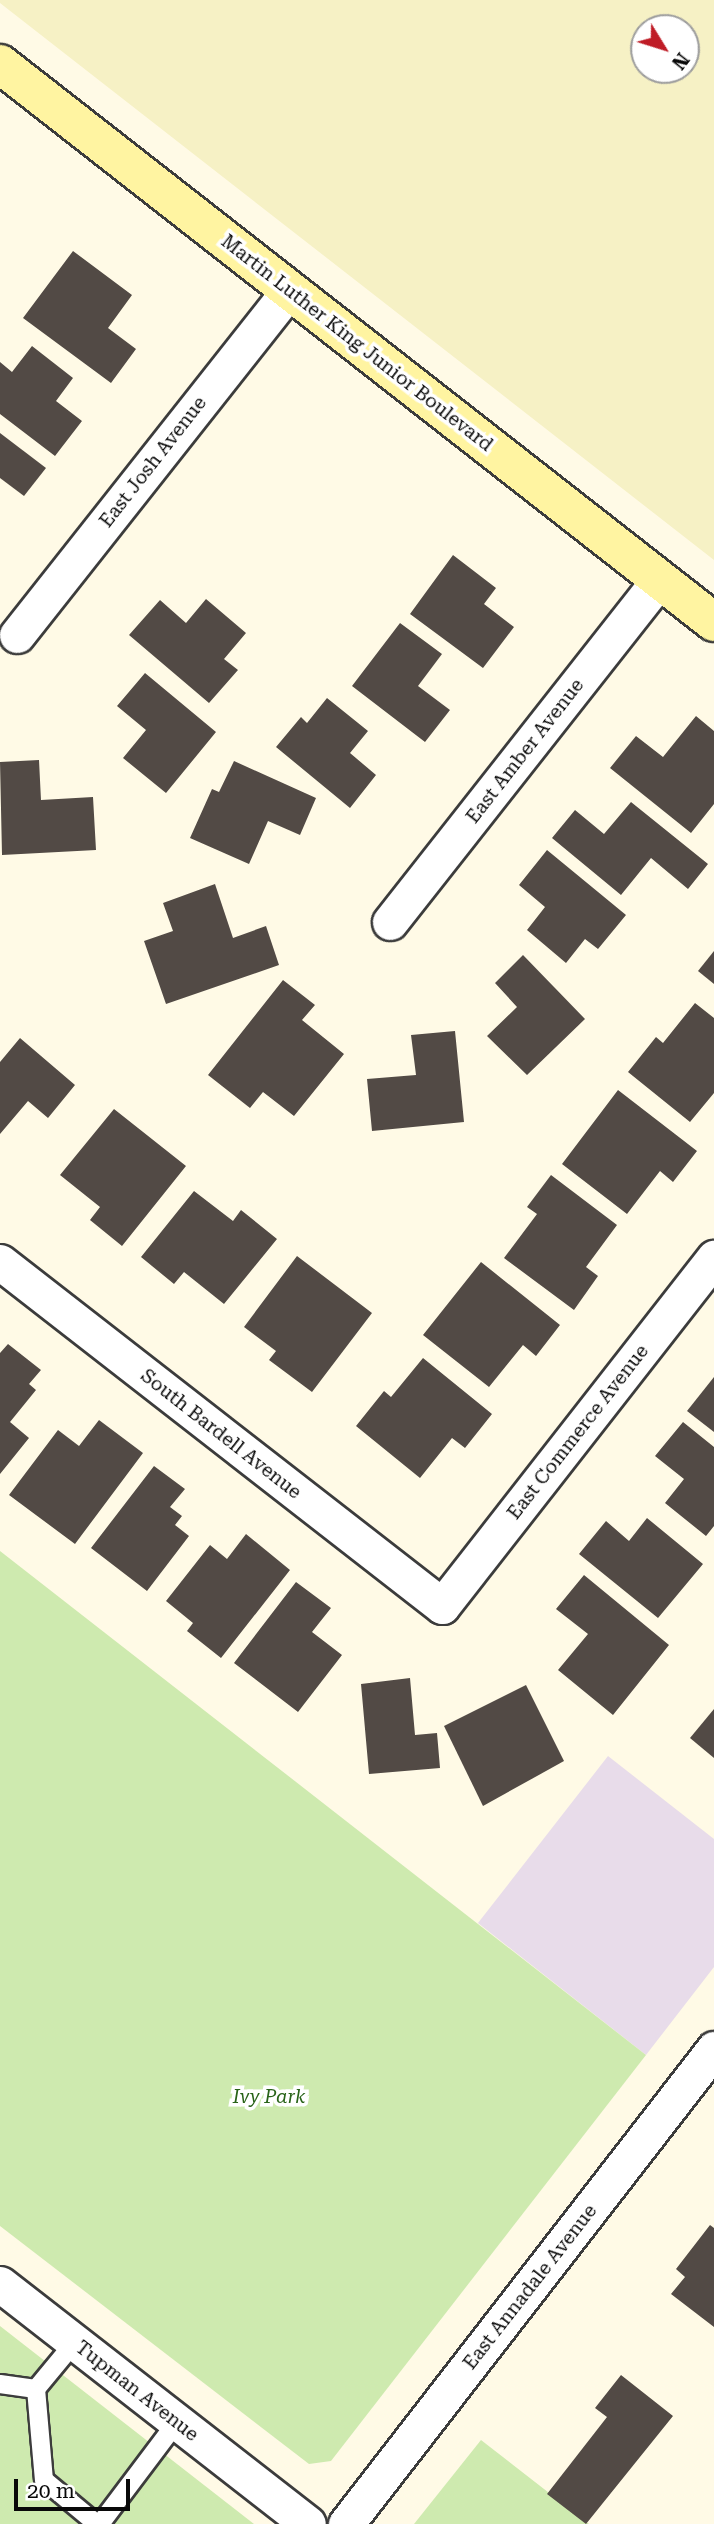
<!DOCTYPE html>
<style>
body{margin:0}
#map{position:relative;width:714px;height:2524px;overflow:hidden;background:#fffae6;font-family:"Roboto Serif",serif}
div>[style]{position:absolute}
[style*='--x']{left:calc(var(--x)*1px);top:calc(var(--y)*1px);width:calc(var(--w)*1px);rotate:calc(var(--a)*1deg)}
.industrial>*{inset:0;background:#e8dcea}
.farmland>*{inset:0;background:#f6f1c5}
.green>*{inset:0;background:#ceeaaf}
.building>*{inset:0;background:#524a45}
.roads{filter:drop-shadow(2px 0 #3c3c3c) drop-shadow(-2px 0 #3c3c3c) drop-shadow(0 2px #3c3c3c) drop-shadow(0 -2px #3c3c3c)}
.lane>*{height:18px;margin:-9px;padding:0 9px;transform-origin:9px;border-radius:9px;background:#fff}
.street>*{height:35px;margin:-17.5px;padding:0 17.5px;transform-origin:17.5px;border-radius:17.5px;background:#fff}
.secondary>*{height:38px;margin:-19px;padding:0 19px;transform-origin:19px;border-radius:19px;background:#fff4a1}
span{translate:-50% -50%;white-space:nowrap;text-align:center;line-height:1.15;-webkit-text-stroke:7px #fff;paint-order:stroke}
.street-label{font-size:19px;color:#090909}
.park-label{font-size:19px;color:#286318;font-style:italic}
.north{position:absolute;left:630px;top:14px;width:70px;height:70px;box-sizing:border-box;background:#fff;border:2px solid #9d9d9d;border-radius:50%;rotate:128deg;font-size:19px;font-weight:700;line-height:28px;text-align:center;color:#090909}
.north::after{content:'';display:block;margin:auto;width:24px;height:32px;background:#bf1c26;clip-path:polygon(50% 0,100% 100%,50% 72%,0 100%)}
.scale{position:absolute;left:14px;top:2479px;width:116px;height:32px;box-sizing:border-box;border:4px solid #090909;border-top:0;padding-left:9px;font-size:21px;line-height:24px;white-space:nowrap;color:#090909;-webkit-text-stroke:5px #fff;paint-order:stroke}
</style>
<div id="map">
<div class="industrial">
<div style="clip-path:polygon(608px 1756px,714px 1839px,714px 1967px,646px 2055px,478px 1923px)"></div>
</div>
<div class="farmland">
<div style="clip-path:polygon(evenodd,0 0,714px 0,714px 560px,0 3px,0 0,644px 28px,686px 28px,686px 70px,644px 70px,644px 28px)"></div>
</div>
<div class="green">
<div style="clip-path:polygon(0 1551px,646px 2055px,331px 2461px,309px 2464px,0 2226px)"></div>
<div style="clip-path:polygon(0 2326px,254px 2524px,0 2524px)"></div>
<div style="clip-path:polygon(481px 2440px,589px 2524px,414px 2524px)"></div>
</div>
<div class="building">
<div style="clip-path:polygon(73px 251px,132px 295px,108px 328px,136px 349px,111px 383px,23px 318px)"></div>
<div style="clip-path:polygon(32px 346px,73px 378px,56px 401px,82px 421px,55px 456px,0 414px,0 362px,12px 372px)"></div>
<div style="clip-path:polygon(0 433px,46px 468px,24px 496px,0 478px)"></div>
<div style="clip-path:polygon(453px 555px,496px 588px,484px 604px,514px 627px,483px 668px,410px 614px)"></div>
<div style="clip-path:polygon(206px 599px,246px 633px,224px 659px,238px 670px,209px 703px,129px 635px,160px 600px,186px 623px)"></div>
<div style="clip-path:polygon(400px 623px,442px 654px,418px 686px,450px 710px,425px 742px,352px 686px)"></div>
<div style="clip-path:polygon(145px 673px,216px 732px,166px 793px,123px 758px,146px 730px,117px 706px)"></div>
<div style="clip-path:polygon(327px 698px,368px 731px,350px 753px,376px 775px,350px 808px,276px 747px,301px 717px,307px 723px)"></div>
<div style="clip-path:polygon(696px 716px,714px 731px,714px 804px,691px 833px,610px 768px,636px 736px,663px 757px)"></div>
<div style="clip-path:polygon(39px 760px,41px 800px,93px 797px,96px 850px,2px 855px,0 762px)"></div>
<div style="clip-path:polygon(234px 761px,316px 798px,300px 835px,268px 821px,249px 864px,190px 838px,212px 789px,219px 792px)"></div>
<div style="clip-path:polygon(631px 802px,708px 864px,688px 889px,651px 858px,621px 895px,552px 838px,575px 810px,604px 834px)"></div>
<div style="clip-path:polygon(547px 850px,626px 915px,598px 949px,585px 939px,566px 963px,527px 930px,545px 907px,519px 885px)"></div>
<div style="clip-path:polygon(215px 884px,233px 938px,266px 926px,279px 965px,166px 1004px,144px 941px,173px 931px,163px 903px)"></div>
<div style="clip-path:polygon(714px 951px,714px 984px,698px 971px)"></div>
<div style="clip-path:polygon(523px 955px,585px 1019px,527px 1075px,487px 1036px,517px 1007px,495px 983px)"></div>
<div style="clip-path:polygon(283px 980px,315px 1005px,302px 1020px,344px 1054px,294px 1116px,263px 1092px,250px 1108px,208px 1075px)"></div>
<div style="clip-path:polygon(695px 1003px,714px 1018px,714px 1093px,690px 1122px,628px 1072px,656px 1037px,663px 1043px)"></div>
<div style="clip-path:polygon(455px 1031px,464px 1122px,372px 1131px,367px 1079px,416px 1075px,411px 1035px)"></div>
<div style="clip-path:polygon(20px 1038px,75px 1085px,48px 1118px,28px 1101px,0 1134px,0 1062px)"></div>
<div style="clip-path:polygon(618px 1090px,697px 1151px,673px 1182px,660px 1171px,627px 1214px,562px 1164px)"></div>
<div style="clip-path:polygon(114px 1109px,186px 1166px,122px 1246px,90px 1220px,100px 1207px,60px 1175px)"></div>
<div style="clip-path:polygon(551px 1175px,617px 1225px,586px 1267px,598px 1276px,574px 1310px,504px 1258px,537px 1214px,527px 1207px)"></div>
<div style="clip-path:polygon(194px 1191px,233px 1221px,241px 1210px,277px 1239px,224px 1304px,184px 1272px,174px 1284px,141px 1257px)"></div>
<div style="clip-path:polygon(297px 1256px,372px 1313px,312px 1392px,269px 1360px,276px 1351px,244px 1327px)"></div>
<div style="clip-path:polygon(481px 1262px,560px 1325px,536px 1356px,523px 1345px,489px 1387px,423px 1335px)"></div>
<div style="clip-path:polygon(8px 1344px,41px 1370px,29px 1384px,36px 1390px,10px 1422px,29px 1438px,0 1474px,0 1353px)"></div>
<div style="clip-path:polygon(423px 1358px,492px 1414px,465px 1448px,452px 1438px,420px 1478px,356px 1426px,384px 1391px,391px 1397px)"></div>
<div style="clip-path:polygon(714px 1377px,714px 1432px,687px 1411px)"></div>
<div style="clip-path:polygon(99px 1420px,143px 1453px,75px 1544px,9px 1495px,58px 1430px,79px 1446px)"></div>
<div style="clip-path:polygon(683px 1422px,714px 1447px,714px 1526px,706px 1536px,665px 1503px,684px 1479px,655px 1456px)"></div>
<div style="clip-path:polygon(154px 1466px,185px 1489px,170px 1507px,182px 1516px,175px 1525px,189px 1536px,147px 1591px,91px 1548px)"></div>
<div style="clip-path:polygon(647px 1518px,703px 1564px,658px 1618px,579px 1554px,606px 1521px,629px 1541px)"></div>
<div style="clip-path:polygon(246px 1534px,290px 1570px,221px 1658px,187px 1631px,193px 1623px,166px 1601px,210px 1545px,227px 1559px)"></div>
<div style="clip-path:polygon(584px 1575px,669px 1645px,613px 1715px,558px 1670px,588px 1634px,556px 1609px)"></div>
<div style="clip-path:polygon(296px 1582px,331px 1608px,312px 1632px,342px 1655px,298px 1712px,234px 1663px)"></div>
<div style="clip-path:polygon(410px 1678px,415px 1735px,437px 1733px,440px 1768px,369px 1774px,361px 1684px)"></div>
<div style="clip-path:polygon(526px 1685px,564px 1761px,483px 1806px,444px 1726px)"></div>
<div style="clip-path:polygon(714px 1709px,714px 1758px,690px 1738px)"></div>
<div style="clip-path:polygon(710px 2225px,714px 2228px,714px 2327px,671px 2294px,685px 2277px,676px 2269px)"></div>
<div style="clip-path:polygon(621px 2375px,673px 2416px,586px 2524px,547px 2494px,607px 2417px,595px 2408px)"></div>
</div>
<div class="roads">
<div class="lane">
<div style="--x:74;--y:2343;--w:60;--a:129.6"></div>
<div style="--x:36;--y:2389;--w:91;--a:85"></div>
<div style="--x:44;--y:2480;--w:69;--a:39.7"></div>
<div style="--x:0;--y:2384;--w:36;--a:8"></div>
<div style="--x:100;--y:2524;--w:128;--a:-53"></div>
</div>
<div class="street">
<div style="--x:17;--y:635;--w:439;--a:-51.7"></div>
<div style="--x:390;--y:922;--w:435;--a:-51.8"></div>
<div style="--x:0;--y:1262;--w:560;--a:37.89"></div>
<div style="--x:442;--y:1606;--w:442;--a:-52"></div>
<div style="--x:0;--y:2284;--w:390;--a:37.9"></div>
<div style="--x:346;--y:2524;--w:601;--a:-52.23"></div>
</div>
<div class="secondary">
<div style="--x:0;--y:64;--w:906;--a:38.01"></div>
</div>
</div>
<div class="street-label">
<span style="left:357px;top:343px;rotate:38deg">Martin Luther King Junior Boulevard</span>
<span style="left:153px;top:462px;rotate:-52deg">East Josh Avenue</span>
<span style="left:525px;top:751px;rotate:-52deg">East Amber Avenue</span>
<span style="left:578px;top:1432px;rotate:-52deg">East Commerce Avenue</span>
<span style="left:221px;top:1434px;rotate:38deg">South Bardell Avenue</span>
<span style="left:530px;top:2287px;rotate:-52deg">East Annadale Avenue</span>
<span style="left:137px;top:2391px;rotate:38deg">Tupman Avenue</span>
</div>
<div class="park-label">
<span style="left:269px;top:2097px">Ivy Park</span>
</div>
<div class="north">N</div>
<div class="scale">20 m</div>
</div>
